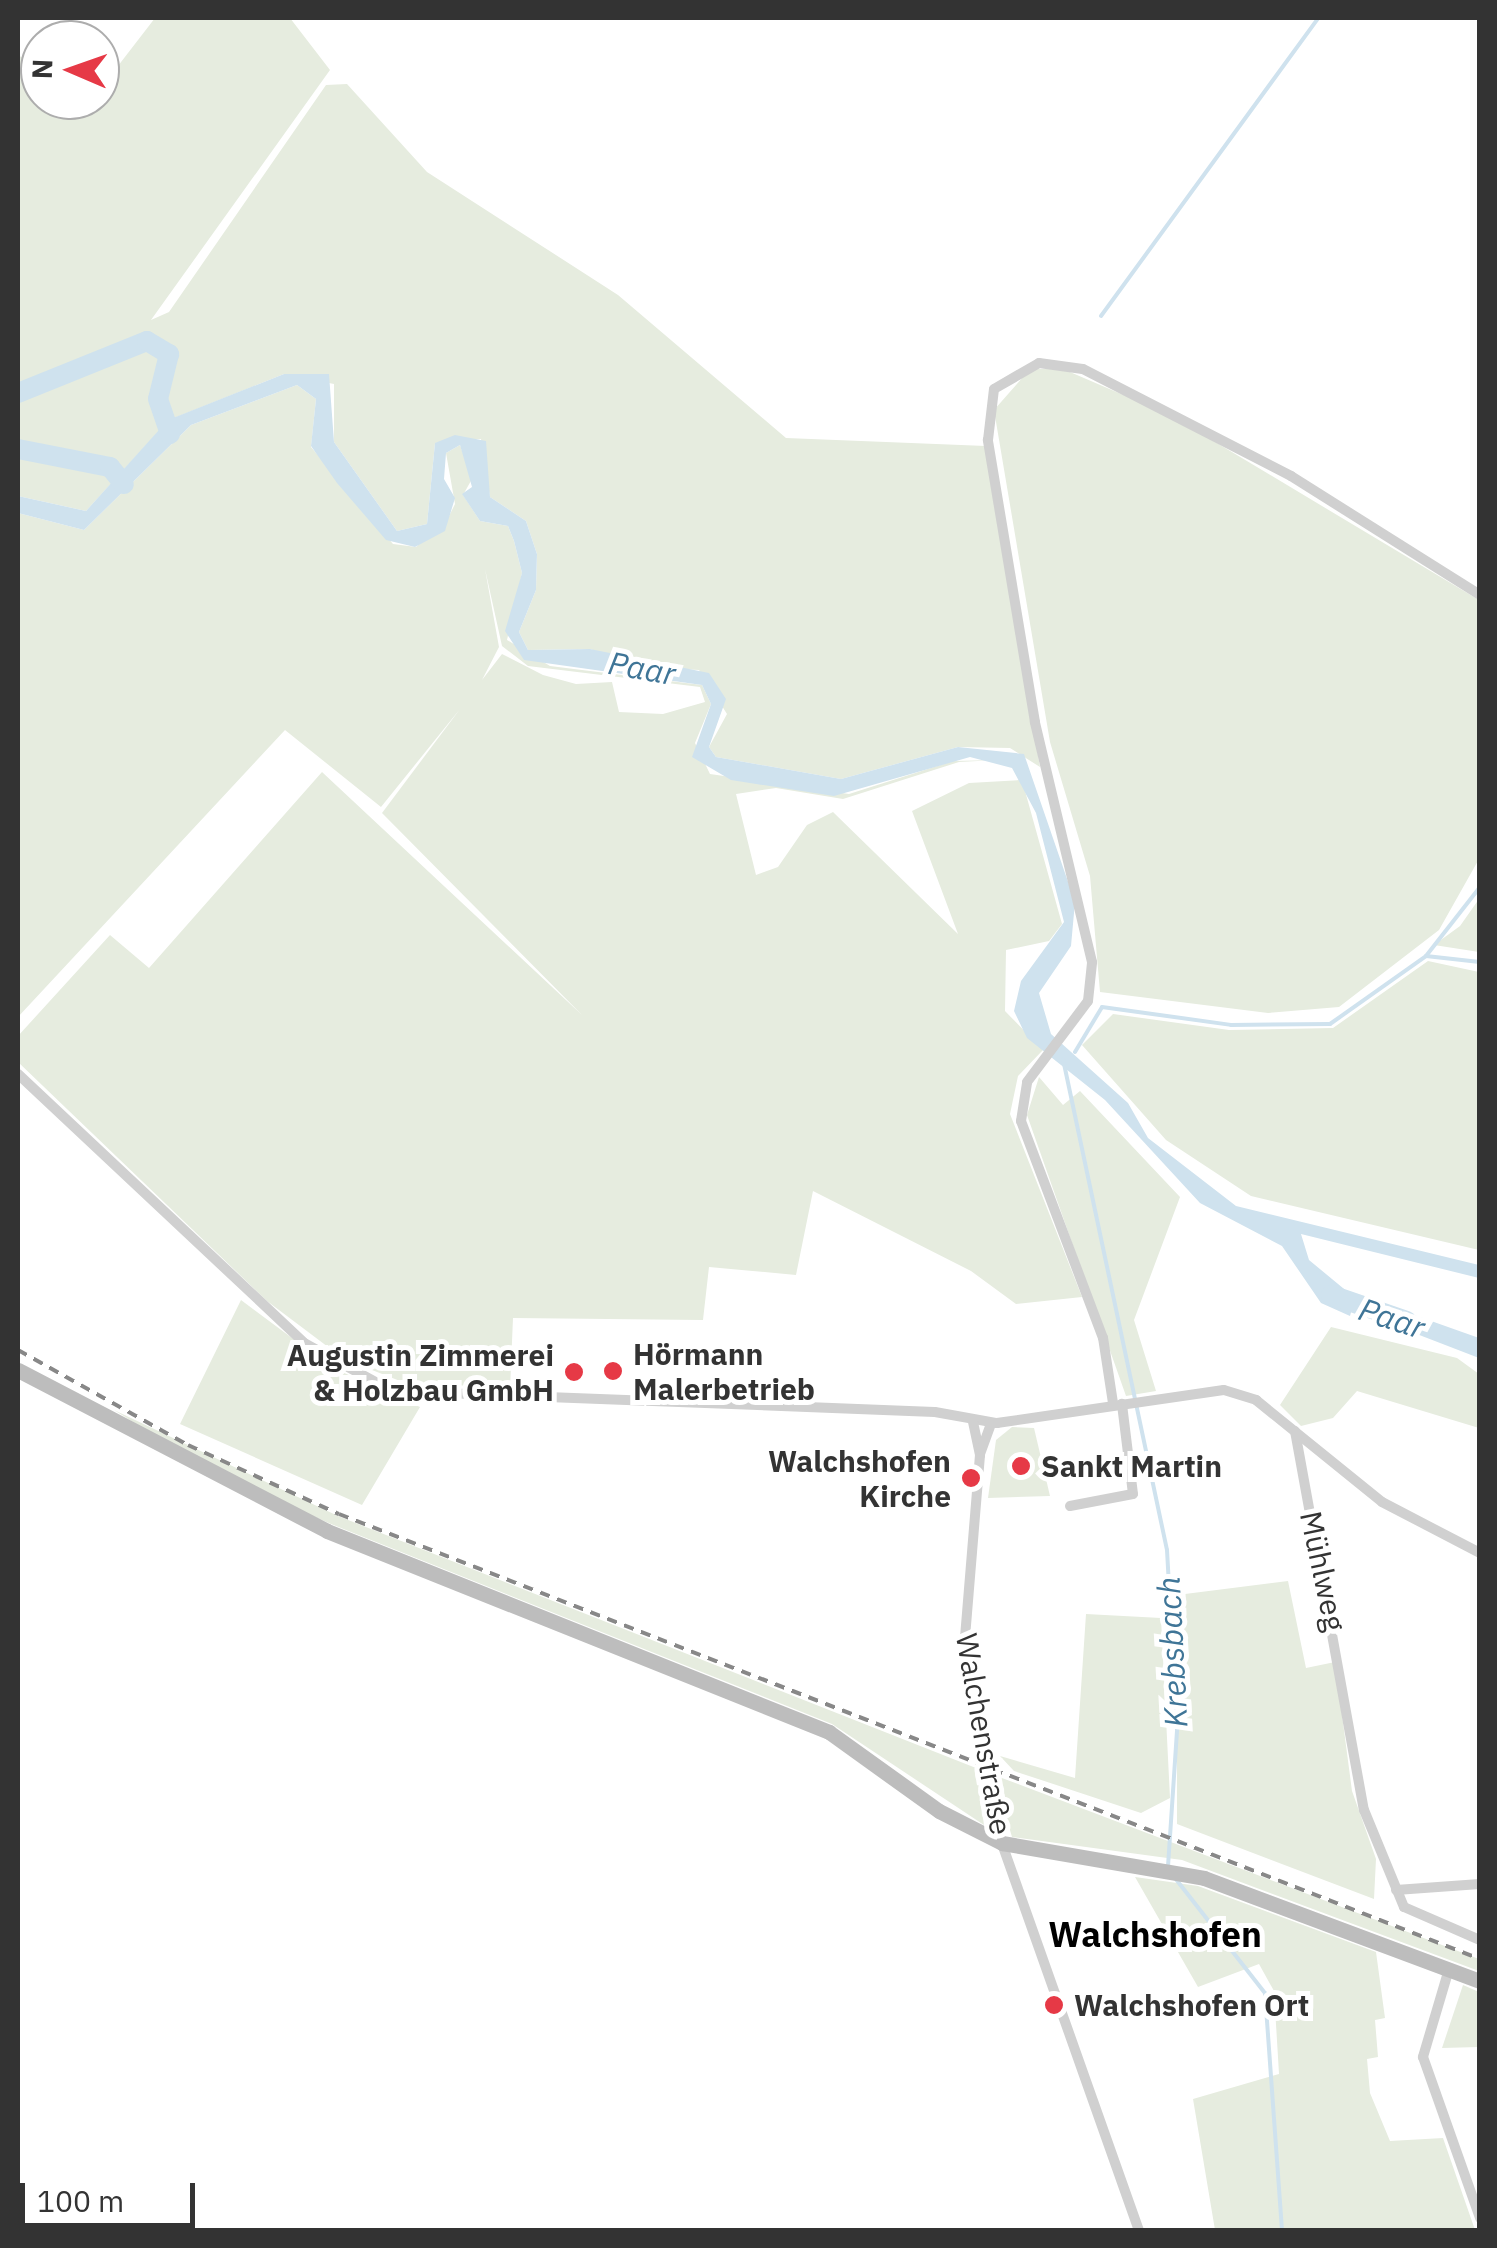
<!DOCTYPE html>
<meta charset="utf-8">
<style>
body{margin:0}
#map{position:relative;width:1497px;height:2248px;overflow:hidden;background:#fff;font-family:"IBM Plex Sans",sans-serif}
div>[style]{position:absolute}
[style*='--x']{left:calc(var(--x)*1px);top:calc(var(--y)*1px);width:calc(var(--w)*1px);rotate:calc(var(--a)*1deg)}
.green>*{inset:0;background:#e6ecdf}
.water>*{inset:0;background:#cfe2ee}
.stream>*{height:4px;margin:-2px;padding:0 2px;transform-origin:2px;border-radius:2px;background:#cfe2ee}
.river>*{height:20px;margin:-10px;padding:0 10px;transform-origin:10px;border-radius:10px;background:#cfe2ee}
.street>*{height:10px;margin:-5px;padding:0 5px;transform-origin:5px;border-radius:5px;background:#d0d0d0}
.secondary>*{height:15px;margin:-7.5px;padding:0 7.5px;transform-origin:7.5px;border-radius:7.5px;background:#bdbdbd}
.rail>*{height:4px;margin-top:-2px;transform-origin:0;background:repeating-linear-gradient(90deg,#888 0 10px,transparent 0 18px)}
.dots>*{width:28px;height:28px;translate:-50% -50%;box-sizing:border-box;border:5px solid #fff;border-radius:50%}
span{translate:-50% -50%;white-space:nowrap;text-align:center;line-height:1.15;-webkit-text-stroke:10px #fff;paint-order:stroke}
.poi-label{font-size:30px;color:#333;font-weight:700}
.left{translate:0 -50%;text-align:left}
.right{translate:-100% -50%;text-align:right}
.street-label{font-size:30px;color:#333}
.water-label{font-size:32px;color:#3f7597;font-style:italic}
.quarter-label{font-size:35px;color:#000;font-weight:700}
.frame{position:absolute;inset:0;border:20px solid #333;pointer-events:none}
.north{position:absolute;left:20px;top:20px;width:100px;height:100px;box-sizing:border-box;background:#fff;border:2px solid #adadad;border-radius:50%;rotate:272deg;font-size:28px;font-weight:700;line-height:40px;text-align:center;color:#333}
.north::after{content:'';display:block;margin:auto;width:35px;height:45px;background:#e63946;clip-path:polygon(50% 0,100% 100%,50% 72%,0 100%)}
.scale{position:absolute;left:20px;top:2183px;width:175px;height:45px;box-sizing:border-box;border:5px solid #333;border-top:0;padding-left:12px;font-size:30px;line-height:35px;white-space:nowrap;color:#333;-webkit-text-stroke:8px #fff;paint-order:stroke}
</style>
<div id="map">
<div class="green">
<div style="clip-path:polygon(155px 18px,290px 18px,330px 70px,151px 320px,169px 312px,326px 85px,347px 84px,427px 172px,618px 295px,786px 438px,986px 446px,1040px 767px,1010px 748px,958px 747px,841px 779px,716px 757px,709px 747px,727px 714px,699px 670px,643px 667px,590px 649px,528px 650px,519px 632px,536px 590px,537px 554px,526px 521px,490px 497px,481px 439px,435px 443px,427px 524px,397px 531px,334px 442px,334px 384px,284px 374px,169px 420px,86px 511px,18px 496px,18px 56px,40px 61px,40px 100px,100px 100px,100px 72px,111px 75px)"></div>
<div style="clip-path:polygon(1030px 369px,1063px 369px,1170px 415px,1479px 600px,1479px 859px,1439px 930px,1339px 1007px,1268px 1013px,1100px 992px,1090px 876px,1050px 742px,994px 410px)"></div>
<div style="clip-path:polygon(evenodd,297px 385px,316px 399px,311px 447px,393px 544px,416px 547px,447px 520px,455px 504px,446px 453px,460px 445px,472px 479px,463px 495px,480px 521px,508px 526px,514px 541px,522px 573px,507px 640px,550px 666px,702px 685px,711px 704px,695px 743px,710px 774px,849px 794px,953px 761px,997px 760px,959px 762px,843px 799px,776px 788px,736px 794px,756px 875px,778px 867px,807px 825px,833px 812px,958px 934px,912px 811px,969px 783px,1022px 780px,1062px 924px,1049px 941px,1006px 950px,1005px 1011px,1043px 1050px,1018px 1076px,1010px 1114px,1082px 1297px,1016px 1304px,971px 1271px,813px 1191px,796px 1275px,709px 1267px,703px 1320px,513px 1318px,510px 1389px,400px 1381px,344px 1359px,267px 1301px,18px 1062px,18px 1036px,110px 935px,149px 968px,322px 772px,582px 1015px,382px 813px,460px 709px,381px 807px,285px 730px,18px 1017px,18px 513px,84px 530px,191px 425px,297px 385px,485px 569px,502px 646px,528px 666px,700px 687px,705px 702px,663px 714px,619px 712px,612px 682px,576px 684px,543px 675px,502px 654px,482px 680px,499px 647px,485px 569px)"></div>
<div style="clip-path:polygon(1479px 899px,1479px 952px,1434px 945px,1460px 926px)"></div>
<div style="clip-path:polygon(1428px 961px,1479px 972px,1479px 1250px,1251px 1196px,1166px 1140px,1082px 1045px,1113px 1014px,1229px 1030px,1333px 1028px)"></div>
<div style="clip-path:polygon(1039px 1077px,1063px 1105px,1080px 1091px,1180px 1197px,1134px 1320px,1156px 1391px,1126px 1396px,1027px 1115px)"></div>
<div style="clip-path:polygon(241px 1300px,331px 1367px,420px 1407px,362px 1505px,180px 1424px)"></div>
<div style="clip-path:polygon(1331px 1327px,1457px 1358px,1479px 1374px,1479px 1428px,1357px 1391px,1333px 1418px,1301px 1426px,1280px 1405px)"></div>
<div style="clip-path:polygon(114px 1410px,338px 1516px,976px 1768px,984px 1825px,832px 1724px,331px 1524px,211px 1471px)"></div>
<div style="clip-path:polygon(1012px 1427px,1034px 1428px,1050px 1496px,988px 1498px,996px 1440px)"></div>
<div style="clip-path:polygon(1288px 1581px,1306px 1668px,1335px 1662px,1352px 1791px,1376px 1859px,1374px 1899px,1177px 1824px,1177px 1595px)"></div>
<div style="clip-path:polygon(1086px 1614px,1161px 1618px,1170px 1798px,1141px 1813px,1014px 1771px,1000px 1756px,1075px 1778px)"></div>
<div style="clip-path:polygon(994px 1775px,1479px 1959px,1479px 1971px,1182px 1860px,1012px 1837px)"></div>
<div style="clip-path:polygon(1135px 1877px,1198px 1886px,1376px 1952px,1385px 2018px,1375px 2020px,1378px 2057px,1367px 2059px,1370px 2093px,1390px 2141px,1443px 2138px,1475px 2230px,1215px 2230px,1193px 2099px,1279px 2074px,1274px 1991px,1259px 1964px,1198px 1987px)"></div>
<div style="clip-path:polygon(1463px 1985px,1479px 1992px,1479px 2047px,1442px 2048px)"></div>
</div>
<div class="water">
<div style="clip-path:polygon(284px 374px,329px 374px,334px 442px,397px 531px,427px 524px,435px 443px,455px 435px,486px 441px,490px 497px,526px 521px,537px 554px,536px 590px,519px 632px,528px 650px,590px 649px,709px 673px,726px 699px,709px 747px,716px 757px,841px 779px,958px 747px,1024px 754px,1075px 902px,1071px 946px,1039px 993px,1051px 1034px,1128px 1103px,1148px 1138px,1236px 1206px,1479px 1265px,1479px 1278px,1301px 1234px,1309px 1260px,1355px 1298px,1350px 1316px,1321px 1303px,1282px 1246px,1200px 1203px,1105px 1100px,1027px 1038px,1014px 1011px,1021px 981px,1064px 922px,1036px 813px,1012px 768px,970px 757px,834px 796px,731px 780px,692px 757px,711px 704px,702px 685px,524px 660px,505px 631px,522px 573px,514px 541px,508px 526px,480px 521px,462px 494px,472px 487px,460px 445px,446px 453px,444px 479px,455px 498px,445px 531px,415px 547px,386px 540px,337px 483px,311px 446px,316px 399px,297px 385px,191px 425px,84px 530px,18px 513px,18px 496px,86px 511px,168px 420px)"></div>
<div style="clip-path:polygon(1386px 1305px,1479px 1338px,1479px 1358px,1383px 1321px)"></div>
</div>
<div class="stream">
<div style="--x:1101;--y:316;--w:369;--a:-53.9"></div>
<div style="--x:1426;--y:956;--w:88;--a:-52"></div>
<div style="--x:1075;--y:1052;--w:52;--a:-59"></div>
<div style="--x:1102;--y:1007;--w:130;--a:7.9"></div>
<div style="--x:1231;--y:1025;--w:99;--a:-0.6"></div>
<div style="--x:1330;--y:1024;--w:118;--a:-35.3"></div>
<div style="--x:1426;--y:956;--w:54;--a:6.3"></div>
<div style="--x:1063;--y:1059;--w:502;--a:78.04"></div>
<div style="--x:1167;--y:1550;--w:181;--a:86.8"></div>
<div style="--x:1177;--y:1731;--w:135;--a:93.8"></div>
<div style="--x:1175;--y:1878;--w:146;--a:52"></div>
<div style="--x:1265;--y:1993;--w:238;--a:85.9"></div>
</div>
<div class="river">
<div style="--x:18;--y:393;--w:139;--a:-22"></div>
<div style="--x:147;--y:341;--w:26;--a:31"></div>
<div style="--x:169;--y:354;--w:46;--a:103.7"></div>
<div style="--x:158;--y:399;--w:37;--a:71"></div>
<div style="--x:18;--y:449;--w:94;--a:11.1"></div>
<div style="--x:110;--y:467;--w:22;--a:51"></div>
<div style="--x:1331;--y:1295;--w:80;--a:18.9"></div>
</div>
<div class="street">
<div style="--x:18;--y:1074;--w:393;--a:43.2"></div>
<div style="--x:304;--y:1343;--w:100;--a:28.6"></div>
<div style="--x:392;--y:1391;--w:543;--a:2.21"></div>
<div style="--x:935;--y:1412;--w:63;--a:10.1"></div>
<div style="--x:997;--y:1423;--w:229;--a:-8.3"></div>
<div style="--x:1224;--y:1390;--w:34;--a:17"></div>
<div style="--x:1256;--y:1400;--w:162;--a:39"></div>
<div style="--x:1382;--y:1502;--w:110;--a:27.5"></div>
<div style="--x:1113;--y:1403;--w:66;--a:-98.7"></div>
<div style="--x:1103;--y:1338;--w:232;--a:-110.7"></div>
<div style="--x:1021;--y:1121;--w:39;--a:-81"></div>
<div style="--x:1027;--y:1082;--w:101;--a:-53"></div>
<div style="--x:1088;--y:1001;--w:39;--a:-84"></div>
<div style="--x:1092;--y:962;--w:247;--a:-103.4"></div>
<div style="--x:1035;--y:722;--w:286;--a:-99.5"></div>
<div style="--x:988;--y:440;--w:51;--a:-83.3"></div>
<div style="--x:994;--y:389;--w:52;--a:-30"></div>
<div style="--x:1039;--y:363;--w:44;--a:7.8"></div>
<div style="--x:1083;--y:369;--w:234;--a:27.2"></div>
<div style="--x:1291;--y:476;--w:223;--a:32.2"></div>
<div style="--x:973;--y:1422;--w:34;--a:78"></div>
<div style="--x:980;--y:1455;--w:182;--a:94.7"></div>
<div style="--x:965;--y:1636;--w:190;--a:80.9"></div>
<div style="--x:995;--y:1824;--w:431;--a:70.5"></div>
<div style="--x:1295;--y:1431;--w:385;--a:79.7"></div>
<div style="--x:1364;--y:1810;--w:105;--a:67.6"></div>
<div style="--x:1404;--y:1907;--w:83;--a:23.5"></div>
<div style="--x:980;--y:1454;--w:33;--a:-70"></div>
<div style="--x:1070;--y:1506;--w:64;--a:-10.8"></div>
<div style="--x:1133;--y:1494;--w:91;--a:-97"></div>
<div style="--x:1396;--y:1890;--w:84;--a:-4.1"></div>
<div style="--x:1449;--y:1969;--w:92;--a:106.5"></div>
<div style="--x:1423;--y:2057;--w:171;--a:70.5"></div>
</div>
<div class="secondary">
<div style="--x:18;--y:1370;--w:348;--a:27.5"></div>
<div style="--x:327;--y:1531;--w:541;--a:21.82"></div>
<div style="--x:829;--y:1732;--w:135;--a:35.7"></div>
<div style="--x:939;--y:1811;--w:71;--a:26.9"></div>
<div style="--x:1002;--y:1843;--w:205;--a:9.8"></div>
<div style="--x:1204;--y:1878;--w:295;--a:20.5"></div>
</div>
<div class="rail">
<div style="--x:18;--y:1350;--w:195;--a:29.2"></div>
<div style="--x:188;--y:1445;--w:166;--a:24.6"></div>
<div style="--x:339;--y:1514;--w:1225;--a:21.31"></div>
</div>
<div class="dots">
<div style="left:613px;top:1371px;background:#e63946"></div>
<div style="left:574px;top:1372px;background:#e63946"></div>
<div style="left:1021px;top:1466px;background:#e63946"></div>
<div style="left:971px;top:1478px;background:#e63946"></div>
<div style="left:1054px;top:2005px;background:#e63946"></div>
</div>
<div class="poi-label">
<span class="left" style="left:633px;top:1371px">Hörmann<br>Malerbetrieb</span>
<span class="right" style="left:554px;top:1372px">Augustin Zimmerei<br>&amp; Holzbau GmbH</span>
<span class="right" style="left:951px;top:1478px">Walchshofen<br>Kirche</span>
<span class="left" style="left:1041px;top:1466px">Sankt Martin</span>
<span class="left" style="left:1074px;top:2005px">Walchshofen Ort</span>
</div>
<div class="street-label">
<span style="left:1323px;top:1571px;rotate:78deg">Mühlweg</span>
<span style="left:984px;top:1734px;rotate:80deg">Walchenstraße</span>
</div>
<div class="water-label">
<span style="left:642px;top:668px;rotate:10deg">Paar</span>
<span style="left:1392px;top:1318px;rotate:18deg">Paar</span>
<span style="left:1172px;top:1652px;rotate:-93deg">Krebsbach</span>
</div>
<div class="quarter-label">
<span style="left:1155px;top:1934px">Walchshofen</span>
</div>
<div class="frame"></div>
<div class="north">N</div>
<div class="scale">100 m</div>
</div>
